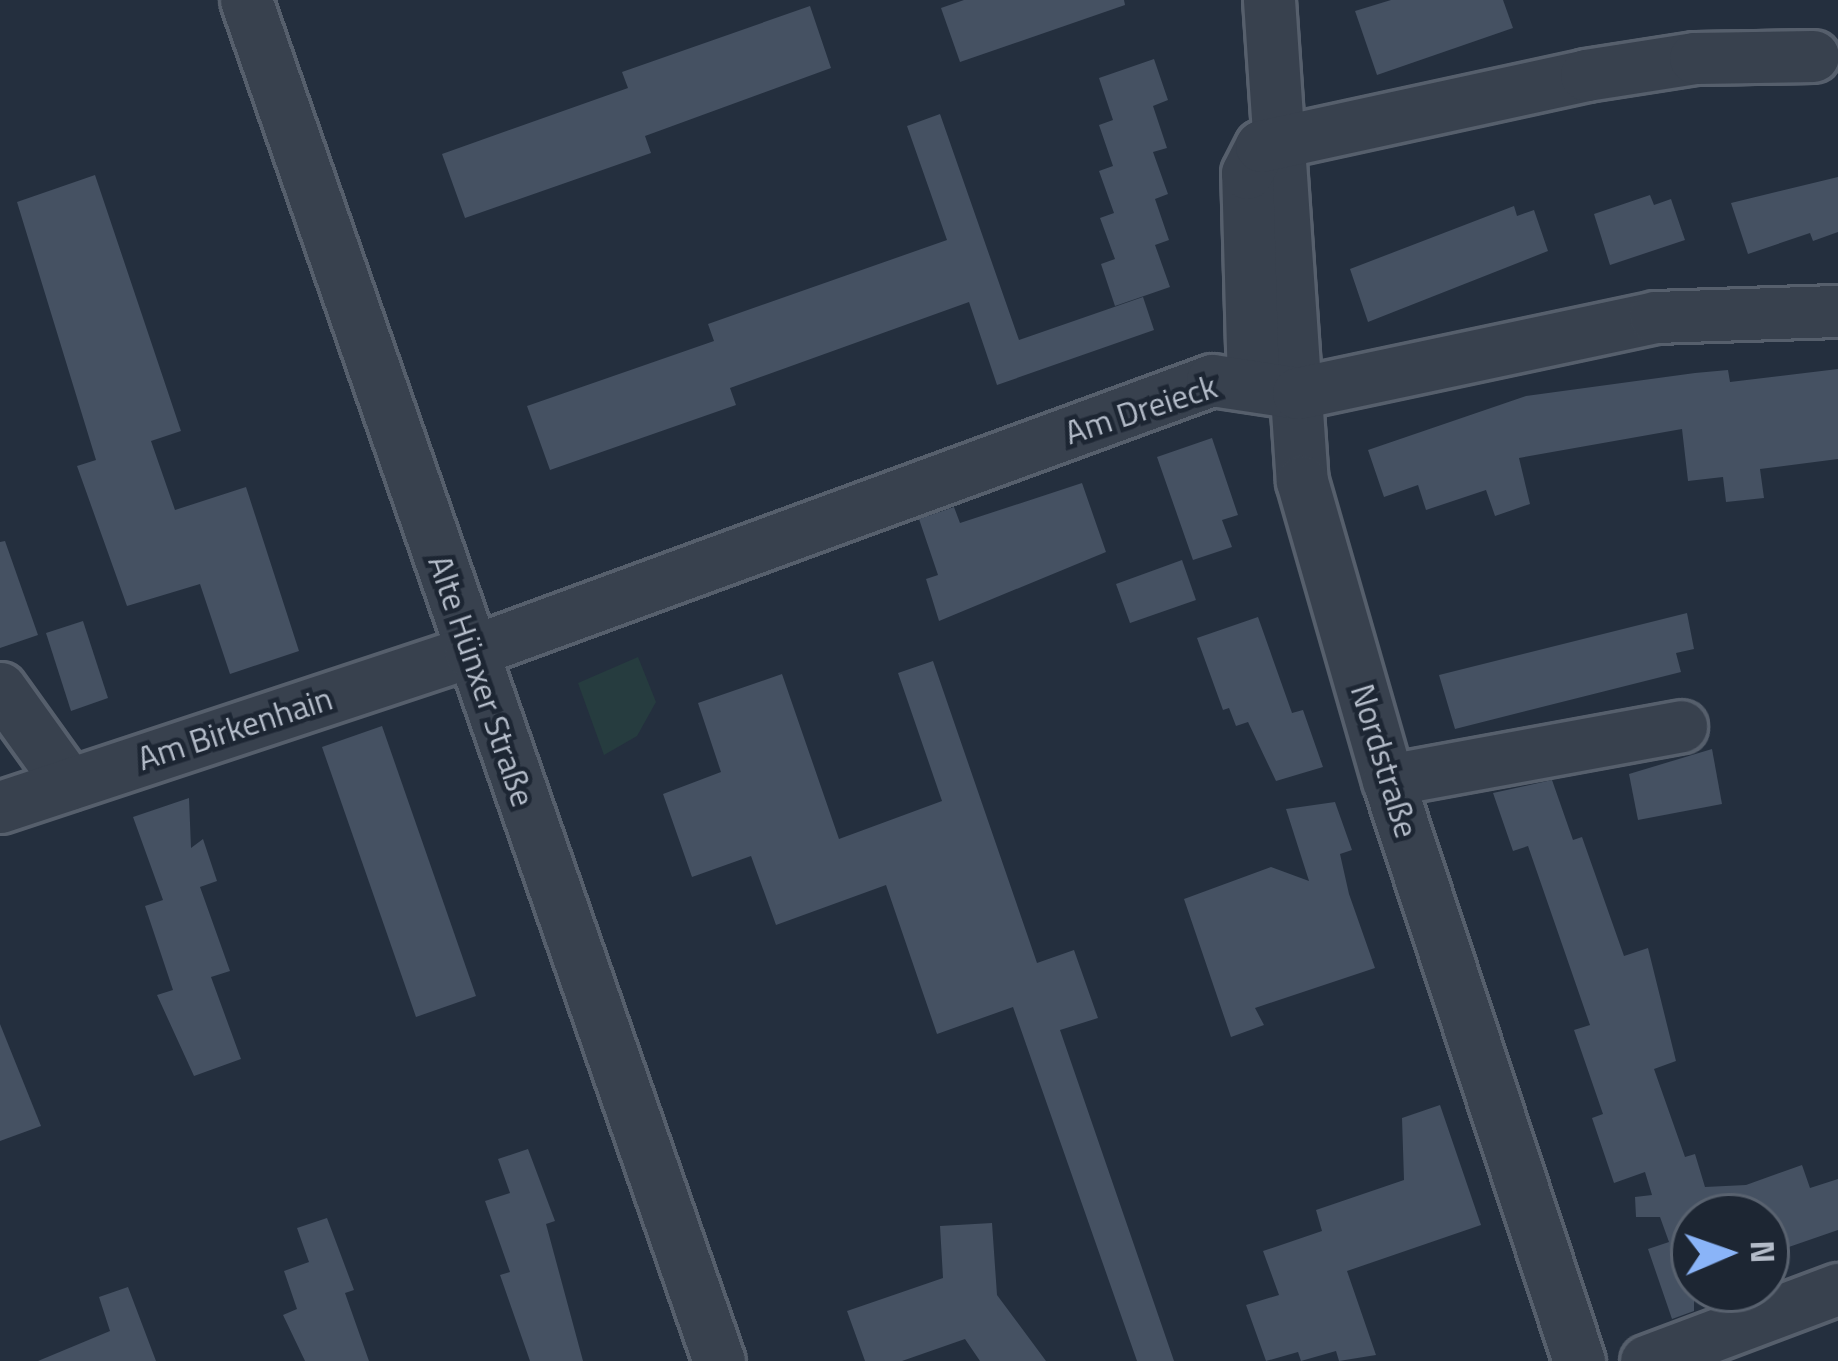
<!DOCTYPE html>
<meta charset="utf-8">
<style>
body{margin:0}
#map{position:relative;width:1838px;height:1361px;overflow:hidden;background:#242f3e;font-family:"Titillium Web",sans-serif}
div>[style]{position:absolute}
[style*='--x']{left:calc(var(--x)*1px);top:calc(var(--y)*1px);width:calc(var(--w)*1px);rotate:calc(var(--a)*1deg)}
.green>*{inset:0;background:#263c3f}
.building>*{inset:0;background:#455162}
.roads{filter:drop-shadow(3px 0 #565f6c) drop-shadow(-3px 0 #565f6c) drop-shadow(0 3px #565f6c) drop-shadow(0 -3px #565f6c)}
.minor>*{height:51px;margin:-25.5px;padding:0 25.5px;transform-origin:25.5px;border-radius:25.5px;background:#38414e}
span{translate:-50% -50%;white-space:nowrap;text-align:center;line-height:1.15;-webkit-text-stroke:9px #1d2633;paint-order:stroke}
.street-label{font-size:33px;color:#b4bcc9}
.north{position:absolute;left:1670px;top:1193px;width:120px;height:120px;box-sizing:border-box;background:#1d2633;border:3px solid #59626f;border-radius:50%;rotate:88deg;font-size:33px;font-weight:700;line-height:48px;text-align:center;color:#b4bcc9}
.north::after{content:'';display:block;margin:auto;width:42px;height:54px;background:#8ab4f8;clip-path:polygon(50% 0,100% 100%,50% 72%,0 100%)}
</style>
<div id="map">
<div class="green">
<div style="clip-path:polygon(638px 657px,656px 702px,637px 736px,604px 755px,578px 683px)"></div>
</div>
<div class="building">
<div style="clip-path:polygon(964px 0,1124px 0,1125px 5px,960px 62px,941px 8px)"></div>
<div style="clip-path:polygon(1391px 0,1503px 0,1513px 28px,1377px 75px,1355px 11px)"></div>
<div style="clip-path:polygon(810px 6px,831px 68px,645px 136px,651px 153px,465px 218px,442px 154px,628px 88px,622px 72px)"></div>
<div style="clip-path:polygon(1154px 59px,1168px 100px,1153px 106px,1167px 148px,1153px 152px,1168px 194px,1155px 199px,1169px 240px,1155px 245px,1170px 287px,1115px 306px,1101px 264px,1115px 259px,1100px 218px,1114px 213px,1099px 171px,1113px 166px,1099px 125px,1113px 120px,1099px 78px)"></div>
<div style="clip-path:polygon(940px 114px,1019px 340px,1143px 297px,1154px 330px,997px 385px,969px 302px,730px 388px,736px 405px,550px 470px,527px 406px,714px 341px,708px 324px,947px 240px,907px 126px)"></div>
<div style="clip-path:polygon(95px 175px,181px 431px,151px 441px,175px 510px,246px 487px,299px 651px,230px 674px,200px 584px,127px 606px,77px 466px,96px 460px,17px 202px)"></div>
<div style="clip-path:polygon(1838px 177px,1838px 232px,1813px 241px,1810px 233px,1748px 254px,1731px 203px)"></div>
<div style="clip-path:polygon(1650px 195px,1654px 205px,1671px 199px,1685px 240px,1610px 265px,1594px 214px)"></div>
<div style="clip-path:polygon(1514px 206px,1517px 216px,1534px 210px,1548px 251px,1368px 322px,1350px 269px)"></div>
<div style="clip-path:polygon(1838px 369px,1838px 459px,1760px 469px,1764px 498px,1726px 502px,1723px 477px,1688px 481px,1682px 429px,1519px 458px,1530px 504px,1495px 516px,1486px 490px,1426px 510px,1418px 485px,1384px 497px,1368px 450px,1526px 396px,1695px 373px,1728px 370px,1730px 382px)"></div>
<div style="clip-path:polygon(1212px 438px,1238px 515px,1222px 520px,1232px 547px,1193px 560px,1157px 457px)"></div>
<div style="clip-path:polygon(1082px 483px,1106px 552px,939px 621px,926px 579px,938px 575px,919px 519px,954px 507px,960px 523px)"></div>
<div style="clip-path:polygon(5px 541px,38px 635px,0 648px,0 542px)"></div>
<div style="clip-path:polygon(1182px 560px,1196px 600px,1130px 623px,1116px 584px)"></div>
<div style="clip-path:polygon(1687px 613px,1694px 649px,1676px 653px,1681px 672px,1455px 729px,1439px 675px)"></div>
<div style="clip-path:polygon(1258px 617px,1292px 713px,1303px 710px,1323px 767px,1276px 781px,1248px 722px,1236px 726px,1229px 708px,1223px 710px,1197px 638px)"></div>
<div style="clip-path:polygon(83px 621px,108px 698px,71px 711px,46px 633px)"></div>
<div style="clip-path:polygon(933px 661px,1037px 963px,1074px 950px,1098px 1018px,1060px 1030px,1174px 1361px,1137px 1361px,1013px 1007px,937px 1034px,886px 885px,776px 925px,751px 856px,692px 877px,663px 794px,721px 772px,698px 703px,782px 674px,839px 839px,942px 801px,898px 673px)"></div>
<div style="clip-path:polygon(382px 726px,476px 996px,416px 1017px,322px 747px)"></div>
<div style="clip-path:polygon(1712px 749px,1722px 804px,1638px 820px,1629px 774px)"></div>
<div style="clip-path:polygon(1552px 780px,1573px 840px,1582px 837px,1624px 956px,1648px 948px,1676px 1061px,1654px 1069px,1685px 1157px,1695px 1154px,1705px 1187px,1746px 1185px,1802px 1165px,1810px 1188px,1838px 1179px,1838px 1230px,1766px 1255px,1766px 1217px,1694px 1217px,1694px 1311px,1672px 1319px,1648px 1249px,1669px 1242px,1660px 1217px,1636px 1217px,1635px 1197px,1652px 1195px,1645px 1172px,1614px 1183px,1592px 1118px,1603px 1114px,1574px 1030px,1590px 1025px,1528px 846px,1513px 851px,1493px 793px)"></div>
<div style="clip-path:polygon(189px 798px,191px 848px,203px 839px,217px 881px,200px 887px,230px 971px,211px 977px,241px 1059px,194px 1076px,157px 995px,173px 990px,145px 906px,163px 900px,133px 817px)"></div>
<div style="clip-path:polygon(1335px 802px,1352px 850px,1340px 854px,1349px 894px,1375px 968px,1255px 1008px,1264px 1025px,1231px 1037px,1184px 899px,1271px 867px,1309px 881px,1286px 809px)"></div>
<div style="clip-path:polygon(0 1024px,41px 1126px,0 1141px)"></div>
<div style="clip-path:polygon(1440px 1105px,1481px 1225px,1347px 1271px,1376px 1355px,1339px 1361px,1336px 1351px,1301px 1361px,1298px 1352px,1266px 1361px,1246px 1305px,1279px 1295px,1263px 1251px,1322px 1231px,1316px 1210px,1404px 1180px,1402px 1118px)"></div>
<div style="clip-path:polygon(528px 1149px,555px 1221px,546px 1224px,583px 1361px,530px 1361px,500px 1275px,510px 1272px,485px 1201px,510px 1193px,498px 1159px)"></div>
<div style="clip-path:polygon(327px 1218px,354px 1290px,345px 1293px,369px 1361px,305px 1361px,283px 1315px,297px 1309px,284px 1271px,309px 1262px,297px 1228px)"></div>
<div style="clip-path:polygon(992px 1223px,997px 1295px,1046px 1361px,980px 1361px,965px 1339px,902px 1361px,865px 1361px,847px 1311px,943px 1278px,940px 1226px)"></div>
<div style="clip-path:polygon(128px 1287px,156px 1361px,38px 1361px,110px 1331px,99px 1297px)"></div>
</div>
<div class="roads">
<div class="minor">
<div style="--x:246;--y:0;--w:1441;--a:70.84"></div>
<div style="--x:1269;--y:0;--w:482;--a:86.1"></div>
<div style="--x:1302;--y:481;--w:311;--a:74"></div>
<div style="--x:1388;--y:780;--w:612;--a:71.8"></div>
<div style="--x:1253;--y:383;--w:210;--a:-91.6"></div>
<div style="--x:1247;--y:173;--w:30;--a:-63"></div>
<div style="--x:1261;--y:146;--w:333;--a:-12.3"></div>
<div style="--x:1586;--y:75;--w:110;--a:-8.9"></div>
<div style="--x:1695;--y:58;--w:118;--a:-1"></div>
<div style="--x:0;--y:688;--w:118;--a:54.3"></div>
<div style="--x:1388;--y:780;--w:298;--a:-10.4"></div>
<div style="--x:0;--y:807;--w:495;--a:-18.3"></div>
<div style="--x:470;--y:652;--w:790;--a:-20.13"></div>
<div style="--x:1212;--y:380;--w:87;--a:8.6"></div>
<div style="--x:1298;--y:393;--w:365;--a:-12"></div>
<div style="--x:1655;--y:317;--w:183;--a:-1.9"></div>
<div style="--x:1646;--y:1361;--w:205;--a:-20.6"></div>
</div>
</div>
<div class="street-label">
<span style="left:1141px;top:410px;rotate:-18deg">Am Dreieck</span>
<span style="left:481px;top:681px;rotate:71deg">Alte Hünxer Straße</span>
<span style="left:235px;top:729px;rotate:-18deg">Am Birkenhain</span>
<span style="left:1384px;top:761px;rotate:73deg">Nordstraße</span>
</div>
<div class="north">N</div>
</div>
